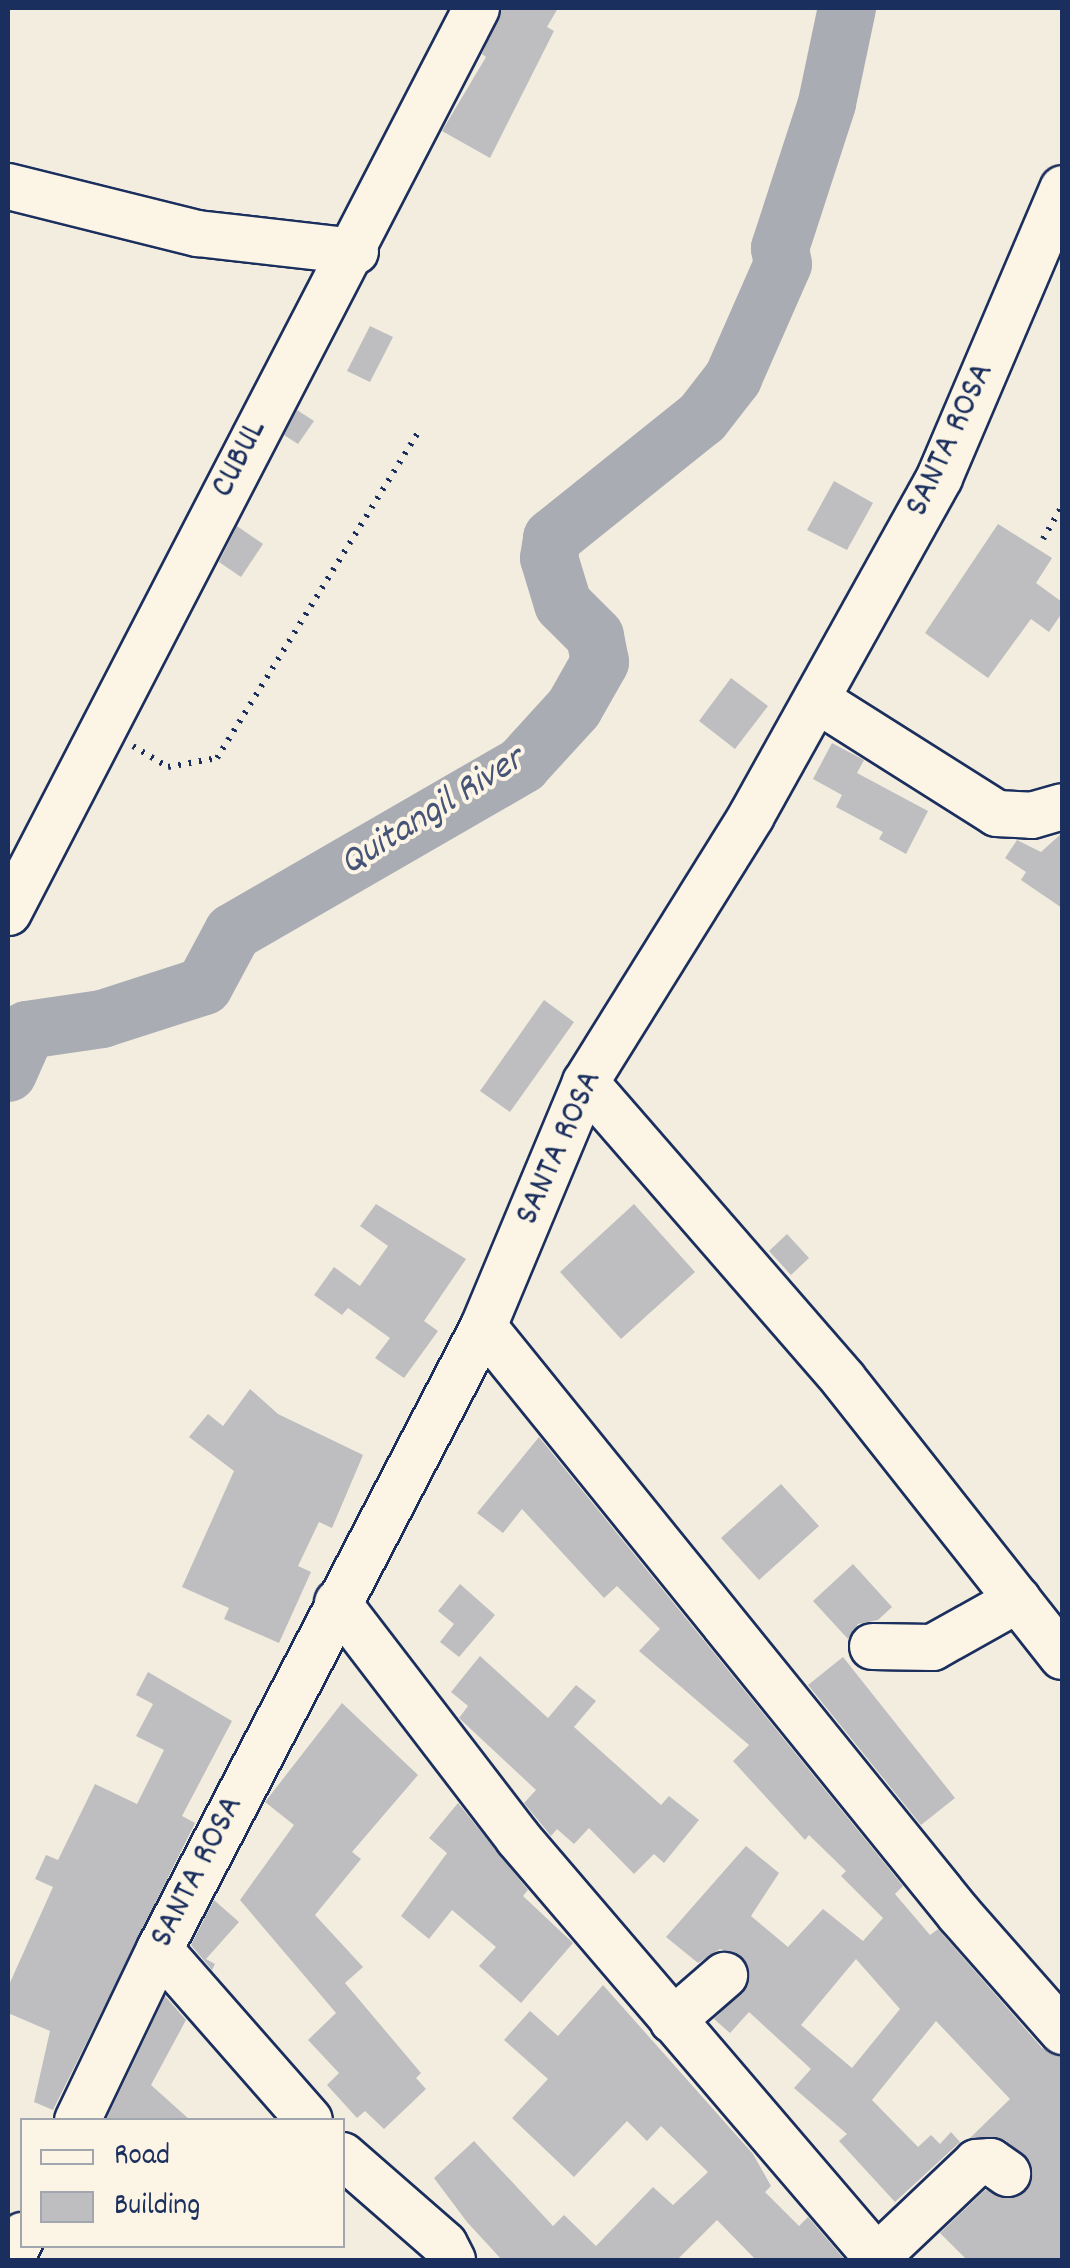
<!DOCTYPE html>
<style>
body{margin:0}
#map{position:relative;width:1070px;height:2268px;overflow:hidden;background:#f3ede0;font-family:Dekko,sans-serif}
div>[style]{position:absolute}
[style*='--x']{left:calc(var(--x)*1px);top:calc(var(--y)*1px);width:calc(var(--w)*1px);rotate:calc(var(--a)*1deg)}
.river>*{height:58px;margin:-29px;padding:0 29px;transform-origin:29px;border-radius:29px;background:#a9acb3}
.building>*{inset:0;background:#bebec0}
.path>*{height:6px;margin-top:-3px;transform-origin:0;background:repeating-linear-gradient(90deg,#1b2f5e 0 2.5px,transparent 0 10.5px)}
.roads{filter:drop-shadow(2px 0 #1b2f5e) drop-shadow(-2px 0 #1b2f5e) drop-shadow(0 2px #1b2f5e) drop-shadow(0 -2px #1b2f5e)}
.minor>*{height:45px;margin:-22.5px;padding:0 22.5px;transform-origin:22.5px;border-radius:22.5px;background:#fcf5e5}
span{translate:-50% -50%;white-space:nowrap;text-align:center;line-height:1.15;-webkit-text-stroke:8px #fcf5e5;paint-order:stroke}
.street-label{font-size:35px;color:#1b2f5e}
.water-label{font-size:38px;color:#465478;font-style:italic}
.frame{position:absolute;inset:0;border:10px solid #1b2f5e;pointer-events:none}
.legend{position:absolute;left:20px;top:2118px;width:325px;height:130px;box-sizing:border-box;background:#fcf5e5;border:2px solid #a2a6af;margin:0;padding:12px 18px;list-style:none;font-size:30px;color:#1b2f5e}
.legend li{display:flex;align-items:center;gap:20px;height:50px}
.legend b{width:50px;border:2px solid #a2a6af}
</style>
<div id="map">
<div class="river">
<div style="--x:8;--y:1073;--w:47;--a:-66.2"></div>
<div style="--x:27;--y:1030;--w:76;--a:-8.3"></div>
<div style="--x:102;--y:1019;--w:107;--a:-17.9"></div>
<div style="--x:204;--y:986;--w:61;--a:-61.8"></div>
<div style="--x:233;--y:932;--w:334;--a:-30"></div>
<div style="--x:522;--y:765;--w:77;--a:-47.6"></div>
<div style="--x:574;--y:708;--w:53;--a:-60.5"></div>
<div style="--x:600;--y:662;--w:26;--a:-101"></div>
<div style="--x:595;--y:636;--w:45;--a:-135"></div>
<div style="--x:563;--y:604;--w:48;--a:-106.9"></div>
<div style="--x:549;--y:558;--w:20;--a:-81"></div>
<div style="--x:552;--y:538;--w:192;--a:-38.7"></div>
<div style="--x:702;--y:418;--w:51;--a:-52.2"></div>
<div style="--x:733;--y:378;--w:124;--a:-66.3"></div>
<div style="--x:783;--y:264;--w:16;--a:-101"></div>
<div style="--x:780;--y:248;--w:152;--a:-72"></div>
<div style="--x:827;--y:103;--w:97;--a:-78.1"></div>
</div>
<div class="building">
<div style="clip-path:polygon(502px 8px,558px 8px,547px 27px,554px 31px,490px 158px,442px 131px,486px 57px,482px 54px)"></div>
<div style="clip-path:polygon(370px 326px,393px 337px,370px 382px,347px 371px)"></div>
<div style="clip-path:polygon(297px 410px,314px 421px,298px 444px,284px 435px)"></div>
<div style="clip-path:polygon(834px 481px,873px 503px,847px 550px,807px 530px)"></div>
<div style="clip-path:polygon(998px 524px,1052px 558px,1036px 583px,1062px 602px,1062px 613px,1049px 632px,1031px 619px,988px 678px,925px 633px)"></div>
<div style="clip-path:polygon(237px 526px,263px 544px,241px 577px,219px 562px)"></div>
<div style="clip-path:polygon(731px 678px,768px 706px,735px 749px,699px 721px)"></div>
<div style="clip-path:polygon(832px 743px,864px 760px,857px 773px,928px 811px,906px 854px,879px 839px,883px 832px,836px 807px,842px 795px,813px 779px)"></div>
<div style="clip-path:polygon(1062px 833px,1062px 908px,1021px 880px,1026px 872px,1005px 858px,1017px 840px,1041px 852px)"></div>
<div style="clip-path:polygon(544px 1000px,574px 1022px,510px 1112px,480px 1091px)"></div>
<div style="clip-path:polygon(376px 1204px,466px 1259px,424px 1321px,438px 1331px,404px 1378px,375px 1358px,390px 1338px,348px 1308px,342px 1315px,314px 1295px,334px 1267px,360px 1286px,388px 1246px,360px 1226px)"></div>
<div style="clip-path:polygon(634px 1204px,695px 1272px,621px 1339px,560px 1272px)"></div>
<div style="clip-path:polygon(787px 1234px,809px 1258px,791px 1275px,769px 1251px)"></div>
<div style="clip-path:polygon(250px 1389px,278px 1414px,363px 1455px,332px 1528px,319px 1522px,298px 1566px,311px 1572px,279px 1643px,224px 1619px,229px 1608px,182px 1587px,234px 1471px,189px 1437px,208px 1414px,223px 1426px)"></div>
<div style="clip-path:polygon(evenodd,539px 1437px,903px 1886px,895px 1894px,930px 1935px,938px 1929px,1042px 2048px,1062px 2057px,1062px 2260px,967px 2260px,940px 2233px,985px 2190px,1017px 2197px,1033px 2174px,1030px 2161px,1005px 2140px,970px 2138px,1010px 2099px,936px 2021px,872px 2100px,918px 2147px,931px 2135px,940px 2144px,951px 2132px,960px 2142px,895px 2202px,839px 2141px,847px 2134px,794px 2088px,811px 2069px,749px 2012px,730px 2033px,714px 2019px,748px 1984px,744px 1959px,720px 1949px,698px 1963px,666px 1937px,746px 1846px,779px 1873px,751px 1916px,788px 1947px,823px 1909px,863px 1941px,883px 1918px,841px 1876px,846px 1871px,809px 1835px,805px 1840px,733px 1761px,749px 1745px,639px 1651px,660px 1629px,617px 1586px,604px 1598px,522px 1509px,503px 1533px,477px 1513px,539px 1437px,856px 1959px,900px 2009px,852px 2068px,801px 2025px,856px 1959px)"></div>
<div style="clip-path:polygon(781px 1484px,819px 1526px,759px 1580px,721px 1538px)"></div>
<div style="clip-path:polygon(853px 1564px,892px 1607px,878px 1620px,858px 1624px,848px 1639px,813px 1601px)"></div>
<div style="clip-path:polygon(460px 1584px,495px 1615px,459px 1657px,440px 1642px,454px 1624px,438px 1611px)"></div>
<div style="clip-path:polygon(480px 1656px,548px 1718px,576px 1685px,596px 1701px,574px 1727px,661px 1805px,669px 1796px,699px 1820px,664px 1863px,654px 1854px,634px 1874px,589px 1828px,574px 1844px,557px 1829px,551px 1836px,524px 1803px,536px 1790px,459px 1718px,468px 1706px,451px 1692px)"></div>
<div style="clip-path:polygon(843px 1657px,955px 1798px,921px 1825px,808px 1685px)"></div>
<div style="clip-path:polygon(148px 1672px,232px 1721px,182px 1816px,195px 1823px,53px 2110px,34px 2102px,50px 2031px,8px 2013px,8px 1987px,53px 1887px,35px 1879px,46px 1855px,58px 1860px,95px 1784px,137px 1804px,164px 1750px,136px 1736px,153px 1704px,136px 1695px)"></div>
<div style="clip-path:polygon(342px 1703px,418px 1775px,352px 1852px,361px 1859px,315px 1915px,363px 1967px,345px 1983px,421px 2073px,416px 2078px,426px 2089px,384px 2129px,365px 2111px,357px 2118px,327px 2085px,339px 2073px,308px 2040px,336px 2013px,240px 1900px,294px 1825px,265px 1802px)"></div>
<div style="clip-path:polygon(458px 1803px,528px 1890px,523px 1896px,573px 1943px,521px 2003px,479px 1966px,496px 1947px,452px 1910px,429px 1939px,401px 1916px,447px 1853px,429px 1838px)"></div>
<div style="clip-path:polygon(214px 1900px,239px 1922px,206px 1959px,215px 1964px,212px 1970px,191px 1945px)"></div>
<div style="clip-path:polygon(603px 1985px,753px 2154px,771px 2186px,765px 2192px,799px 2226px,808px 2217px,845px 2260px,756px 2260px,717px 2220px,677px 2260px,502px 2260px,467px 2222px,434px 2178px,474px 2141px,553px 2226px,564px 2215px,596px 2246px,653px 2187px,673px 2205px,708px 2172px,661px 2126px,647px 2141px,627px 2121px,574px 2177px,512px 2118px,548px 2079px,504px 2040px,530px 2011px,558px 2036px)"></div>
<div style="clip-path:polygon(165px 1996px,186px 2020px,151px 2085px,190px 2120px,106px 2120px)"></div>
</div>
<div class="path">
<div style="--x:1043;--y:539;--w:38;--a:-60"></div>
<div style="--x:133;--y:746;--w:41;--a:31"></div>
<div style="--x:168;--y:767;--w:50;--a:-10.4"></div>
<div style="--x:217;--y:758;--w:387;--a:-58.3"></div>
</div>
<div class="roads">
<div class="minor">
<div style="--x:8;--y:186;--w:195;--a:14"></div>
<div style="--x:197;--y:233;--w:159;--a:6.5"></div>
<div style="--x:816;--y:699;--w:213;--a:32.3"></div>
<div style="--x:996;--y:813;--w:35;--a:3"></div>
<div style="--x:1031;--y:815;--w:32;--a:-16"></div>
<div style="--x:8;--y:912;--w:1018;--a:-62.63"></div>
<div style="--x:585;--y:1082;--w:393;--a:49"></div>
<div style="--x:843;--y:1379;--w:353;--a:51.7"></div>
<div style="--x:483;--y:1326;--w:757;--a:51.01"></div>
<div style="--x:959;--y:1914;--w:156;--a:48.6"></div>
<div style="--x:337;--y:1602;--w:296;--a:52.5"></div>
<div style="--x:517;--y:1837;--w:557;--a:49.44"></div>
<div style="--x:872;--y:1646;--w:60;--a:1"></div>
<div style="--x:932;--y:1647;--w:98;--a:-29.2"></div>
<div style="--x:159;--y:1949;--w:227;--a:48.7"></div>
<div style="--x:672;--y:2020;--w:69;--a:-40.9"></div>
<div style="--x:77;--y:2120;--w:190;--a:-64.4"></div>
<div style="--x:159;--y:1949;--w:702;--a:-62.52"></div>
<div style="--x:483;--y:1326;--w:264;--a:-67.3"></div>
<div style="--x:585;--y:1082;--w:314;--a:-58.1"></div>
<div style="--x:751;--y:815;--w:387;--a:-60.9"></div>
<div style="--x:939;--y:477;--w:314;--a:-66.9"></div>
<div style="--x:342;--y:2155;--w:135;--a:41.1"></div>
<div style="--x:444;--y:2244;--w:18;--a:63"></div>
<div style="--x:876;--y:2257;--w:138;--a:-43.5"></div>
<div style="--x:976;--y:2162;--w:14;--a:-4"></div>
<div style="--x:990;--y:2161;--w:21;--a:35"></div>
<div style="--x:10;--y:2260;--w:28;--a:-64"></div>
</div>
</div>
<div class="street-label">
<span style="left:951px;top:440px;rotate:-65deg">SANTA ROSA</span>
<span style="left:240px;top:459px;rotate:-63deg">CUBUL</span>
<span style="left:560px;top:1148px;rotate:-66deg">SANTA ROSA</span>
<span style="left:198px;top:1872px;rotate:-63deg">SANTA ROSA</span>
</div>
<div class="water-label">
<span style="left:433px;top:813px;rotate:-32deg">Quitangil River</span>
</div>
<div class="frame"></div>
<ul class="legend">
<li><b style="height:12px;background:#fcf5e5"></b>Road</li>
<li><b style="height:28px;background:#bebec0"></b>Building</li>
</ul>
</div>
